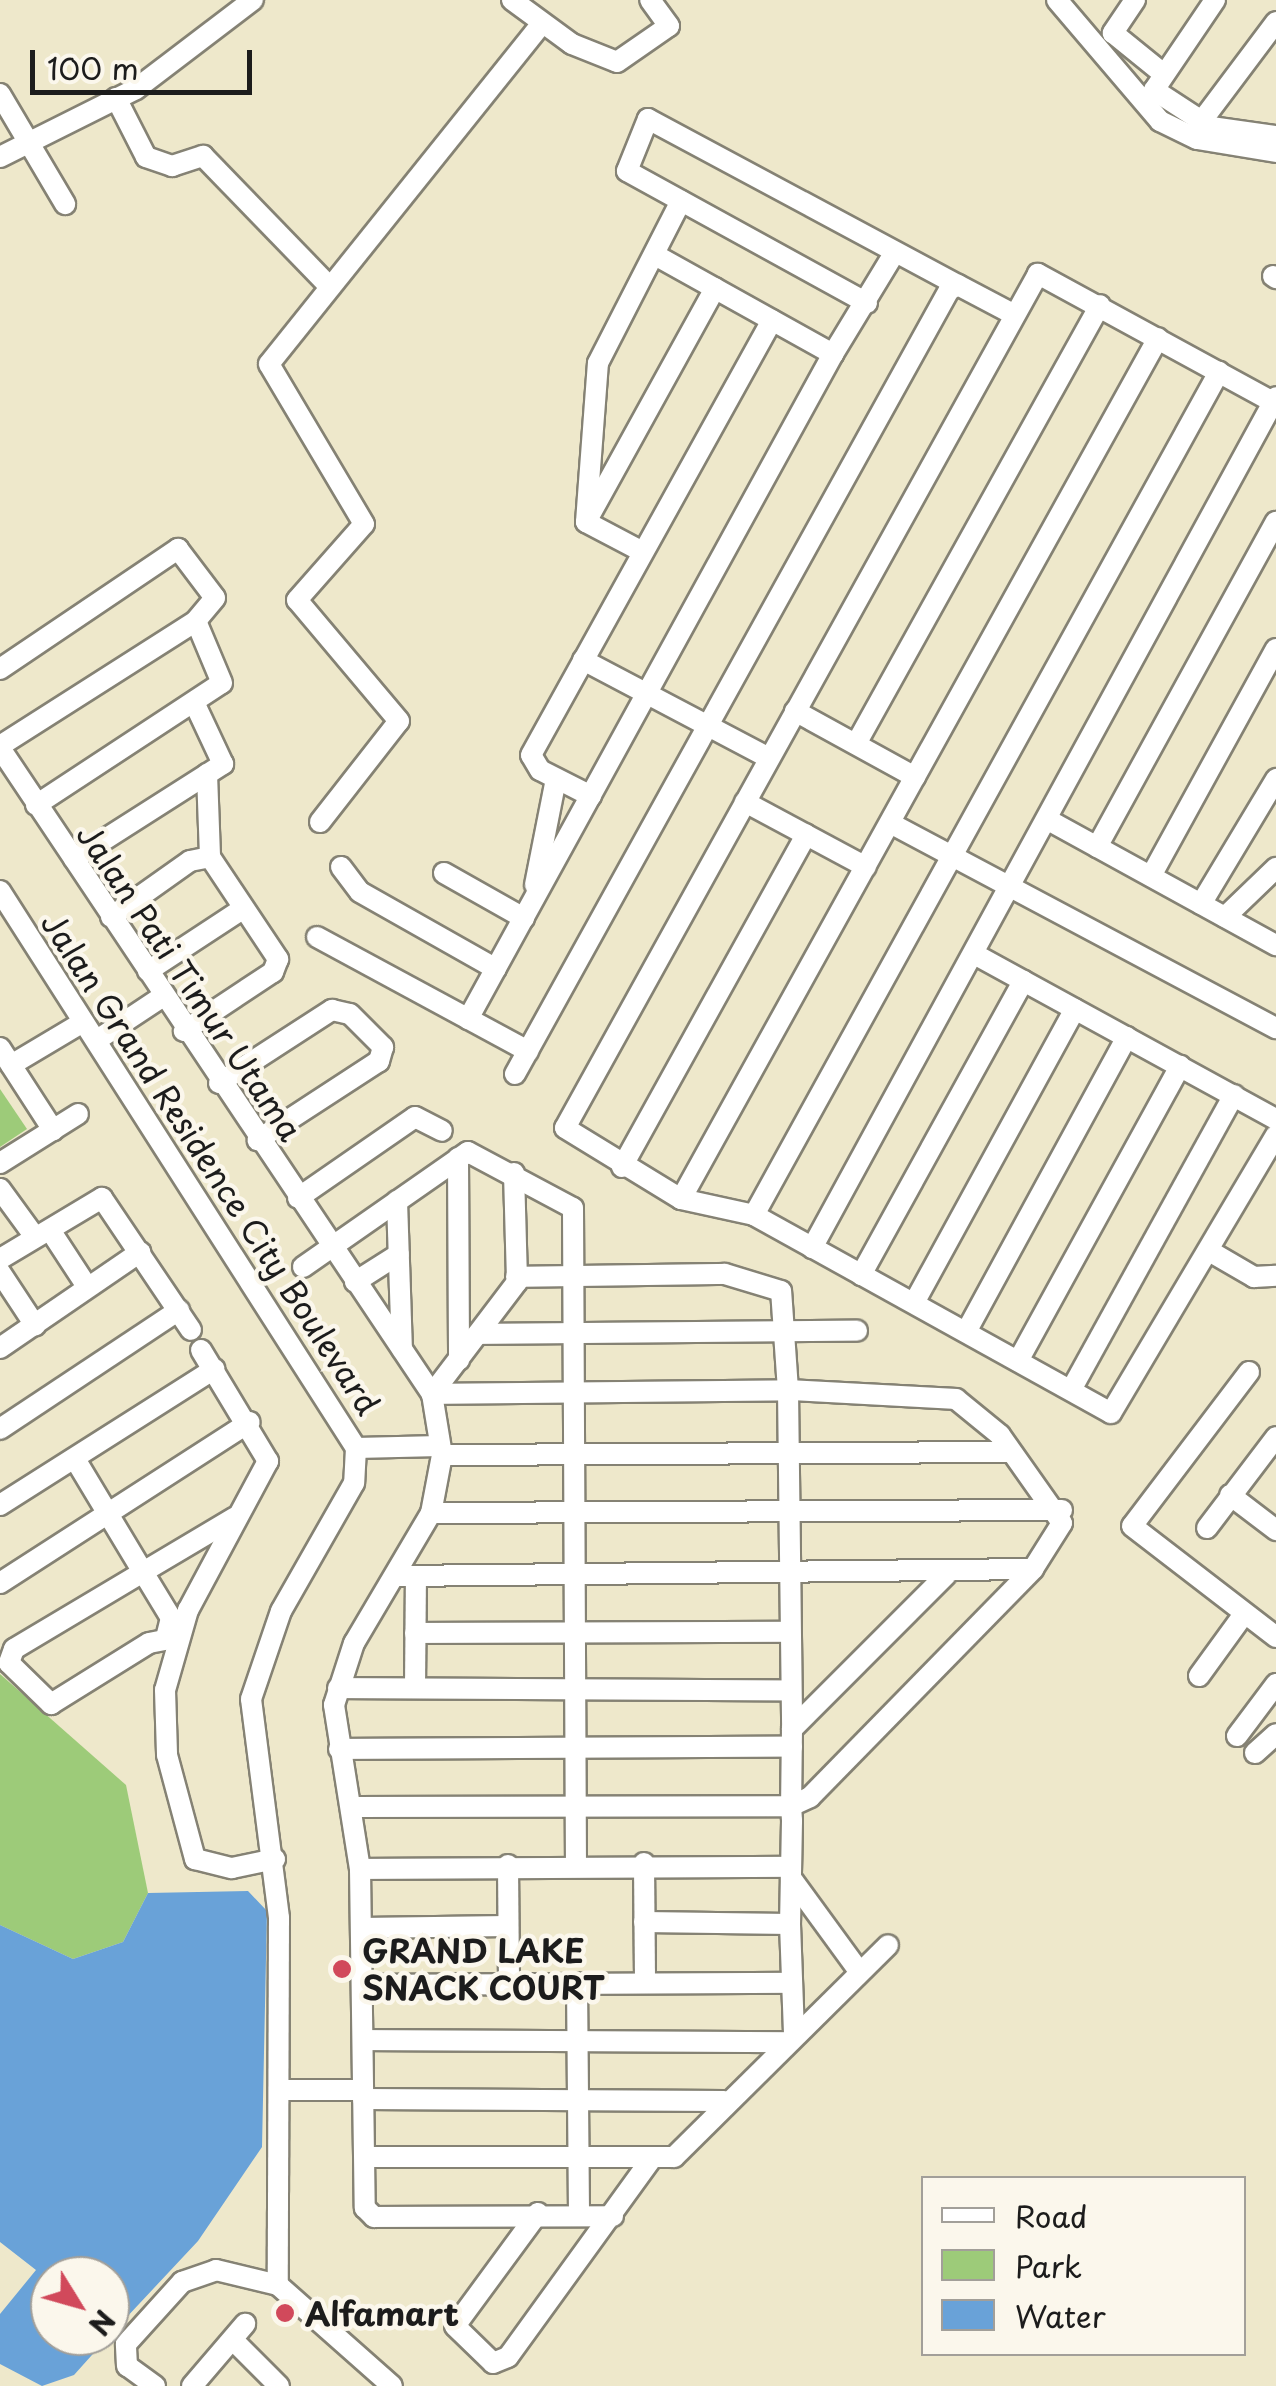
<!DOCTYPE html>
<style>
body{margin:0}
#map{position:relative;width:1276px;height:2386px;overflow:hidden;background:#eee8cb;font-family:"Playpen Sans",sans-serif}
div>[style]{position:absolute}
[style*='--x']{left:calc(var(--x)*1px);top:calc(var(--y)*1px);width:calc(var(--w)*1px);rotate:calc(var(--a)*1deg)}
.green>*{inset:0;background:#9dcb79}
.water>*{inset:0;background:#69a2d8}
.roads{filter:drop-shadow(2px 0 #858274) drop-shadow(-2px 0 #858274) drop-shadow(0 2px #858274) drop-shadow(0 -2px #858274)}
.minor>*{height:20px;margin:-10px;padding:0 10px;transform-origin:10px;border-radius:10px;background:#fff}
.dots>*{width:28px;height:28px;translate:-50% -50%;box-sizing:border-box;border:5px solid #fbf7ec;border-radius:50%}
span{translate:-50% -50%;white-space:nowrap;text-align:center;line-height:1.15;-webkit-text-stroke:9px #fbf7ec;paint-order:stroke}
.street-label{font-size:32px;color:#1c1c1c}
.poi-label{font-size:32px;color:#1c1c1c;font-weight:700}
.left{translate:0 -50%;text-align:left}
.legend{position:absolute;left:921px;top:2176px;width:325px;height:180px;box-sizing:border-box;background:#fbf7ec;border:2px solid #a29f99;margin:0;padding:12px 18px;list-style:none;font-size:30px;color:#1c1c1c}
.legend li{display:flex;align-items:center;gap:20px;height:50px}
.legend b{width:50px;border:2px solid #a29f99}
.north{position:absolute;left:30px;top:2256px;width:100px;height:100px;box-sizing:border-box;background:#fbf7ec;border:2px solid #a29f99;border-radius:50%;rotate:127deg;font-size:28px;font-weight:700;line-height:40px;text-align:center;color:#1c1c1c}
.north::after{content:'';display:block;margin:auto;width:35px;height:45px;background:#d1495b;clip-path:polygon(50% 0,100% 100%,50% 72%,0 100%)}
.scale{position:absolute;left:30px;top:50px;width:222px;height:45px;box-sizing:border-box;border:5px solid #1c1c1c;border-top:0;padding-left:12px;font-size:30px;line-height:35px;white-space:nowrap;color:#1c1c1c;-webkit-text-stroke:8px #fbf7ec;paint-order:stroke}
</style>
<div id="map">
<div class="green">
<div style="clip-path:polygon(0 1089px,27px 1129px,0 1147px)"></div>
<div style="clip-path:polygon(0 1674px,126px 1785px,148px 1893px,123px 1942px,73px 1959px,0 1925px)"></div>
</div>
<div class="water">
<div style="clip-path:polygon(248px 1891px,267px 1911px,262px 2147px,198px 2241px,110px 2335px,110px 2276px,50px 2276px,50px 2336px,109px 2336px,74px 2375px,42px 2386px,0 2364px,0 2314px,36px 2270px,0 2242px,0 1925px,73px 1959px,123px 1942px,148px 1893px)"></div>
</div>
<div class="roads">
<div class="minor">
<div style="--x:512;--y:0;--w:74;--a:36.3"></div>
<div style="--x:572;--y:44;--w:48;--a:21.8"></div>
<div style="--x:617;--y:62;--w:63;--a:-34.7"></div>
<div style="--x:669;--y:26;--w:32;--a:-126"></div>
<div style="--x:1057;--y:0;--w:159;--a:49.6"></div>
<div style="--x:1160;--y:121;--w:41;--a:25.9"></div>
<div style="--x:1197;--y:139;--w:80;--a:9.3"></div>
<div style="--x:1135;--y:0;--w:40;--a:124"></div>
<div style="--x:1113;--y:33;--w:62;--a:39.1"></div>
<div style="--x:1215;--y:0;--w:109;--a:124.1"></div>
<div style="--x:1154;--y:90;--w:68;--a:33"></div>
<div style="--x:1211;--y:127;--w:66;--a:7.9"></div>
<div style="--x:0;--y:94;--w:128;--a:59.4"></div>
<div style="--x:116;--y:98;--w:66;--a:63"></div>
<div style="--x:146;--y:157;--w:28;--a:19"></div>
<div style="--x:172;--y:166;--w:33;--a:-18"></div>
<div style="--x:203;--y:156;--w:182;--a:45.9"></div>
<div style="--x:1201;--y:122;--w:125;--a:-53.1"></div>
<div style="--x:0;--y:157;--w:152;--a:-26.6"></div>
<div style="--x:136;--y:89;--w:147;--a:-37.3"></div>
<div style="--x:655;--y:255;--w:204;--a:29.1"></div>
<div style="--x:833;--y:354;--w:119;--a:-58.7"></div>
<div style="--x:1273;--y:276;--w:4;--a:34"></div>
<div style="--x:867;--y:303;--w:274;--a:-151.2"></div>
<div style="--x:627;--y:171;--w:56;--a:-68"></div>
<div style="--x:648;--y:119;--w:352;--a:28.2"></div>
<div style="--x:1273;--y:402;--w:268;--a:-151.4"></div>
<div style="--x:1038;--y:274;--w:976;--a:118.98"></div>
<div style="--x:565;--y:1128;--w:136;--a:31.5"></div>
<div style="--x:681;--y:1199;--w:75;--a:12.4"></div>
<div style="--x:754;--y:1215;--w:408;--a:29"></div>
<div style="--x:1111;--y:1413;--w:323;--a:-59.3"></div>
<div style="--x:586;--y:522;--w:159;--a:-85.7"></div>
<div style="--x:598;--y:363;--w:182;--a:-62.9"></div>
<div style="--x:641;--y:551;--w:62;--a:-152.2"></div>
<div style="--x:586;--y:522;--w:267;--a:-61.1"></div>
<div style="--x:583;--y:660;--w:210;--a:27.8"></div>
<div style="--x:0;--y:669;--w:215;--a:-34"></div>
<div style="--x:178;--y:549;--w:61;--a:52.9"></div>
<div style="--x:215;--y:598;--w:30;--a:130"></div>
<div style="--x:196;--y:621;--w:232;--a:147.5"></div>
<div style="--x:795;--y:711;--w:137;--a:28.8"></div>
<div style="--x:856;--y:744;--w:502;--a:-60.93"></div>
<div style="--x:0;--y:748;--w:777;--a:56.23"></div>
<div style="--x:432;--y:1394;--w:356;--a:-0.6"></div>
<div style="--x:788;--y:1390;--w:99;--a:-94"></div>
<div style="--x:781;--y:1291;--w:59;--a:-163.1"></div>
<div style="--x:725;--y:1274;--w:209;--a:179.2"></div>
<div style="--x:207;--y:774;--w:83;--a:87.9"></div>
<div style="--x:591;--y:796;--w:57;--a:-153"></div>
<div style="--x:540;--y:770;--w:17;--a:-121"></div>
<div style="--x:531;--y:755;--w:497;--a:-61"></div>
<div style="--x:745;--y:802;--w:137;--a:28.2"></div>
<div style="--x:36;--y:805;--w:222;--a:-33.3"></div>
<div style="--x:222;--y:683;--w:67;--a:-112.8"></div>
<div style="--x:1050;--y:821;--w:258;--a:28.8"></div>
<div style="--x:320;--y:822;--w:128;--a:-52"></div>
<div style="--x:399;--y:721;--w:158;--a:-130.1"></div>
<div style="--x:297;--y:600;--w:101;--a:-48.6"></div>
<div style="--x:364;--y:524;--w:186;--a:-120.7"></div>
<div style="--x:269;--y:364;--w:435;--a:-51.3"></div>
<div style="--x:890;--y:823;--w:437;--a:28"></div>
<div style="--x:1097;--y:847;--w:371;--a:-61.2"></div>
<div style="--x:74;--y:859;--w:177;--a:-32.5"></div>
<div style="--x:223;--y:764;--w:68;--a:-115.1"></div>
<div style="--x:341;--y:867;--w:31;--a:53"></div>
<div style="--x:360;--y:892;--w:156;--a:29.5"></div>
<div style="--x:444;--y:873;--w:92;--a:29.4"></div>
<div style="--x:1151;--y:876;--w:259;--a:-61.2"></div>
<div style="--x:535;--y:885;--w:108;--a:-78.8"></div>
<div style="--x:0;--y:891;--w:661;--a:57.42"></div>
<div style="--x:356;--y:1448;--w:35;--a:93"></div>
<div style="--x:354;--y:1483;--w:147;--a:119.7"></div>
<div style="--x:281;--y:1611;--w:93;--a:108.8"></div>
<div style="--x:251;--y:1699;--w:221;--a:82.7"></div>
<div style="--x:279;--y:1918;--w:367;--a:90.2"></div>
<div style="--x:1201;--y:904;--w:146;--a:-59"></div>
<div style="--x:111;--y:917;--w:97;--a:-35.3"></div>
<div style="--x:190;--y:861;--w:20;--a:-11"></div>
<div style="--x:210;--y:857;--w:123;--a:56.3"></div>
<div style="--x:278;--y:959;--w:14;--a:111"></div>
<div style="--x:273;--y:972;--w:107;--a:146.5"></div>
<div style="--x:1225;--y:917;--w:71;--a:-43.9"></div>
<div style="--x:317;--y:937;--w:240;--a:28.4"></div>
<div style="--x:976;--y:955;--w:342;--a:28.7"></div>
<div style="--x:148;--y:971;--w:111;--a:-33.3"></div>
<div style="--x:468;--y:1019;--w:759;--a:-61.24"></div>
<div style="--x:97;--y:1040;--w:78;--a:-33.5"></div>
<div style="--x:0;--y:1048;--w:98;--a:57.1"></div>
<div style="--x:11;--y:1065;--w:84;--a:-30.8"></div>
<div style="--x:515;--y:1074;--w:896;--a:-61.03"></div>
<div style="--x:949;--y:290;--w:10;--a:-29"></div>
<div style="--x:958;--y:285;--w:62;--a:27.8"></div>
<div style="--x:219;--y:1083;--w:135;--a:-32.9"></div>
<div style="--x:332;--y:1010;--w:18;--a:13"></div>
<div style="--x:350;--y:1014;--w:47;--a:45"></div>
<div style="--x:383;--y:1047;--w:15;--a:106"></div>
<div style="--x:379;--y:1061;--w:145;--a:146.9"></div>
<div style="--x:458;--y:1158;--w:202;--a:89.7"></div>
<div style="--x:0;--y:1163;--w:92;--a:-32.1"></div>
<div style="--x:622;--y:1167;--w:380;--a:-61"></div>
<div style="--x:514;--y:1173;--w:109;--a:88.4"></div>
<div style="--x:517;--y:1282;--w:141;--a:127.2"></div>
<div style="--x:432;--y:1394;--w:62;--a:80.7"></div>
<div style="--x:442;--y:1455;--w:59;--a:100.7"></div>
<div style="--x:431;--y:1513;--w:151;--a:120.6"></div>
<div style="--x:354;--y:1643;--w:65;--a:107.9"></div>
<div style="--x:334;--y:1705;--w:166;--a:81"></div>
<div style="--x:360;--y:1869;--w:339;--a:89.2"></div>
<div style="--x:365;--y:2208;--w:13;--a:45"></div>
<div style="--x:374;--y:2217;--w:239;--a:-0.2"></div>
<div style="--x:0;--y:1189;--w:59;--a:53.9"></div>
<div style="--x:298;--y:1198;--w:142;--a:-34.7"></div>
<div style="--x:415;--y:1117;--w:30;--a:27"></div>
<div style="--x:681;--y:1199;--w:984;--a:-61.01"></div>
<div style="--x:397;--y:1201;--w:148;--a:88.1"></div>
<div style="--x:754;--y:1215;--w:963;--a:-61.12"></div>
<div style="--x:50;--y:1230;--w:66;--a:56.8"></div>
<div style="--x:812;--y:1248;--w:969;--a:-61.4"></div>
<div style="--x:1211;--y:1252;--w:50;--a:30.2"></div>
<div style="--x:1254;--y:1277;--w:22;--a:-3"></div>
<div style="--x:0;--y:1259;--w:119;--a:-30.9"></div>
<div style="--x:102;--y:1198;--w:159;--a:56"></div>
<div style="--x:303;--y:1267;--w:201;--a:-34.9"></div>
<div style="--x:468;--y:1152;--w:119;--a:28.1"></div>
<div style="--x:573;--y:1208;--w:655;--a:89.74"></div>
<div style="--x:0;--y:1272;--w:64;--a:56.6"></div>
<div style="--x:861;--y:1275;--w:336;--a:-61.1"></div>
<div style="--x:355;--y:1282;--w:52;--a:-32.5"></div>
<div style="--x:914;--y:1303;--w:335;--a:-61.3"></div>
<div style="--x:966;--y:1332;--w:336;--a:-61.4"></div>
<div style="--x:478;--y:1334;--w:379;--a:-0.5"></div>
<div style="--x:0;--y:1348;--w:170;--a:-34.4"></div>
<div style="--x:201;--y:1350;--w:130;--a:58.9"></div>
<div style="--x:268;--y:1461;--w:169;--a:118.2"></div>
<div style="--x:188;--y:1610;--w:83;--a:106"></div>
<div style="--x:165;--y:1690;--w:65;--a:88.2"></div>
<div style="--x:167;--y:1755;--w:108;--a:74.9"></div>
<div style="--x:195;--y:1859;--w:38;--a:14"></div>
<div style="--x:232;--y:1868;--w:44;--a:-11.8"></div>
<div style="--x:1018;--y:1361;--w:337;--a:-61.2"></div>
<div style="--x:1249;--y:1372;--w:193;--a:127.2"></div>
<div style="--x:1132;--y:1526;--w:182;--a:37.6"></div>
<div style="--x:1071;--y:1390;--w:337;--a:-61.1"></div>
<div style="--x:0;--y:1429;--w:215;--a:-33.6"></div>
<div style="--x:356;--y:1448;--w:84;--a:-1.4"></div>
<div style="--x:442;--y:1455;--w:569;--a:-0.3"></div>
<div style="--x:75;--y:1459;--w:132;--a:59"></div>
<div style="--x:143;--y:1572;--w:106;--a:-30.7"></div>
<div style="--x:1230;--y:1495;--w:58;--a:37.3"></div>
<div style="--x:0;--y:1505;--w:254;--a:-32.4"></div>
<div style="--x:431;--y:1513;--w:631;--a:-0.27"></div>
<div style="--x:1207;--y:1528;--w:114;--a:-52.8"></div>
<div style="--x:399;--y:1576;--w:634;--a:-0.63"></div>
<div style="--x:0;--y:1583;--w:297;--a:-32.8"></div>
<div style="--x:415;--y:1633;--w:374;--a:-0.2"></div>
<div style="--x:167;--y:1634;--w:16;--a:-76"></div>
<div style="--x:171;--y:1618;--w:54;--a:-121.3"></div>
<div style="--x:143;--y:1572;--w:150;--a:149.2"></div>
<div style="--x:14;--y:1649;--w:15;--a:110"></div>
<div style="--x:9;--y:1663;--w:59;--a:44.3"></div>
<div style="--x:51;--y:1704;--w:115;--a:-31.9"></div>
<div style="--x:149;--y:1643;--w:31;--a:-11"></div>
<div style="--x:1199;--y:1676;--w:77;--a:-54"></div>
<div style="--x:415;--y:1687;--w:109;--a:-89.5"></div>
<div style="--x:338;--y:1688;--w:451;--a:0.3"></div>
<div style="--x:792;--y:1729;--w:218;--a:-45"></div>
<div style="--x:1237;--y:1736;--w:65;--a:-53.1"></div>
<div style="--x:339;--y:1749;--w:453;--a:-0.3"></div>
<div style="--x:1255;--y:1753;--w:28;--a:-42"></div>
<div style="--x:352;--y:1807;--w:439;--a:-0.1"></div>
<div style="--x:791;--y:1806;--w:21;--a:-25"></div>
<div style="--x:810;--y:1797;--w:319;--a:-45.6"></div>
<div style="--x:1033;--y:1569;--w:54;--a:-57.8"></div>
<div style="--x:1062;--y:1523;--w:108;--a:-125.2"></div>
<div style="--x:1000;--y:1435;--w:57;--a:-140.7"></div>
<div style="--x:956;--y:1399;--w:168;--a:-176.9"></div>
<div style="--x:788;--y:1390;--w:339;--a:89.3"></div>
<div style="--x:792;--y:1729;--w:77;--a:90.7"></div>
<div style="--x:791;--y:1806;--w:15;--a:86"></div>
<div style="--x:792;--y:1821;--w:103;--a:91.1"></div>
<div style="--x:790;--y:1924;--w:109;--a:87.9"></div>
<div style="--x:644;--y:1863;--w:119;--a:89.5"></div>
<div style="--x:508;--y:1865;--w:115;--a:89.5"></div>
<div style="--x:360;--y:1869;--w:431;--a:-0.3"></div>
<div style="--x:791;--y:1878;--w:114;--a:53.9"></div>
<div style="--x:644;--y:1922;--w:146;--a:0.8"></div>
<div style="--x:361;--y:1928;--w:147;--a:-0.8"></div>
<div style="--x:577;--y:1983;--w:229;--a:89.5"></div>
<div style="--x:362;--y:1985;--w:429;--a:-0.3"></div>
<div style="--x:363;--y:2040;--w:422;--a:0.3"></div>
<div style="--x:283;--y:2090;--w:80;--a:0"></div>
<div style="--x:363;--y:2099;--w:361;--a:0.3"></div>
<div style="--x:365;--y:2157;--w:309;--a:0"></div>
<div style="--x:674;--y:2157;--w:301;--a:-44.7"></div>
<div style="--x:538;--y:2213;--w:140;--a:126.3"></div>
<div style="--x:455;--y:2326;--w:53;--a:44.2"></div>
<div style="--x:493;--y:2363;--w:16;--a:-22"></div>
<div style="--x:508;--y:2357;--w:247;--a:-54.1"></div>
<div style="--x:233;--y:2340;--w:65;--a:45"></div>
<div style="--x:155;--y:2386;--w:34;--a:-144"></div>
<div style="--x:127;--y:2366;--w:22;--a:-93"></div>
<div style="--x:126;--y:2344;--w:84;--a:-47.9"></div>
<div style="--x:182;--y:2282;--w:36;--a:-19"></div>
<div style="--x:216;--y:2270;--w:64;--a:13.6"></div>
<div style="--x:278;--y:2285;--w:152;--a:41.5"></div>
<div style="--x:192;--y:2386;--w:82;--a:-49.5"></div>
</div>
</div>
<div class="dots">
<div style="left:342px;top:1969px;background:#d1495b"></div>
<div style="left:285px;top:2313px;background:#d1495b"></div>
</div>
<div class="street-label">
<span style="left:190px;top:982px;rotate:56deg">Jalan Pati Timur Utama</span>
<span style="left:211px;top:1163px;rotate:57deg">Jalan Grand Residence City Boulevard</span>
</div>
<div class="poi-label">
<span class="left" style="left:362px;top:1969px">GRAND LAKE<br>SNACK COURT</span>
<span class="left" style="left:305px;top:2313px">Alfamart</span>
</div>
<ul class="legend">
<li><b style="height:12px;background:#fff"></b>Road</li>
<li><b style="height:28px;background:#9dcb79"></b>Park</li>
<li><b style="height:28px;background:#69a2d8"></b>Water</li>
</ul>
<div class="north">N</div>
<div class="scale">100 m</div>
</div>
